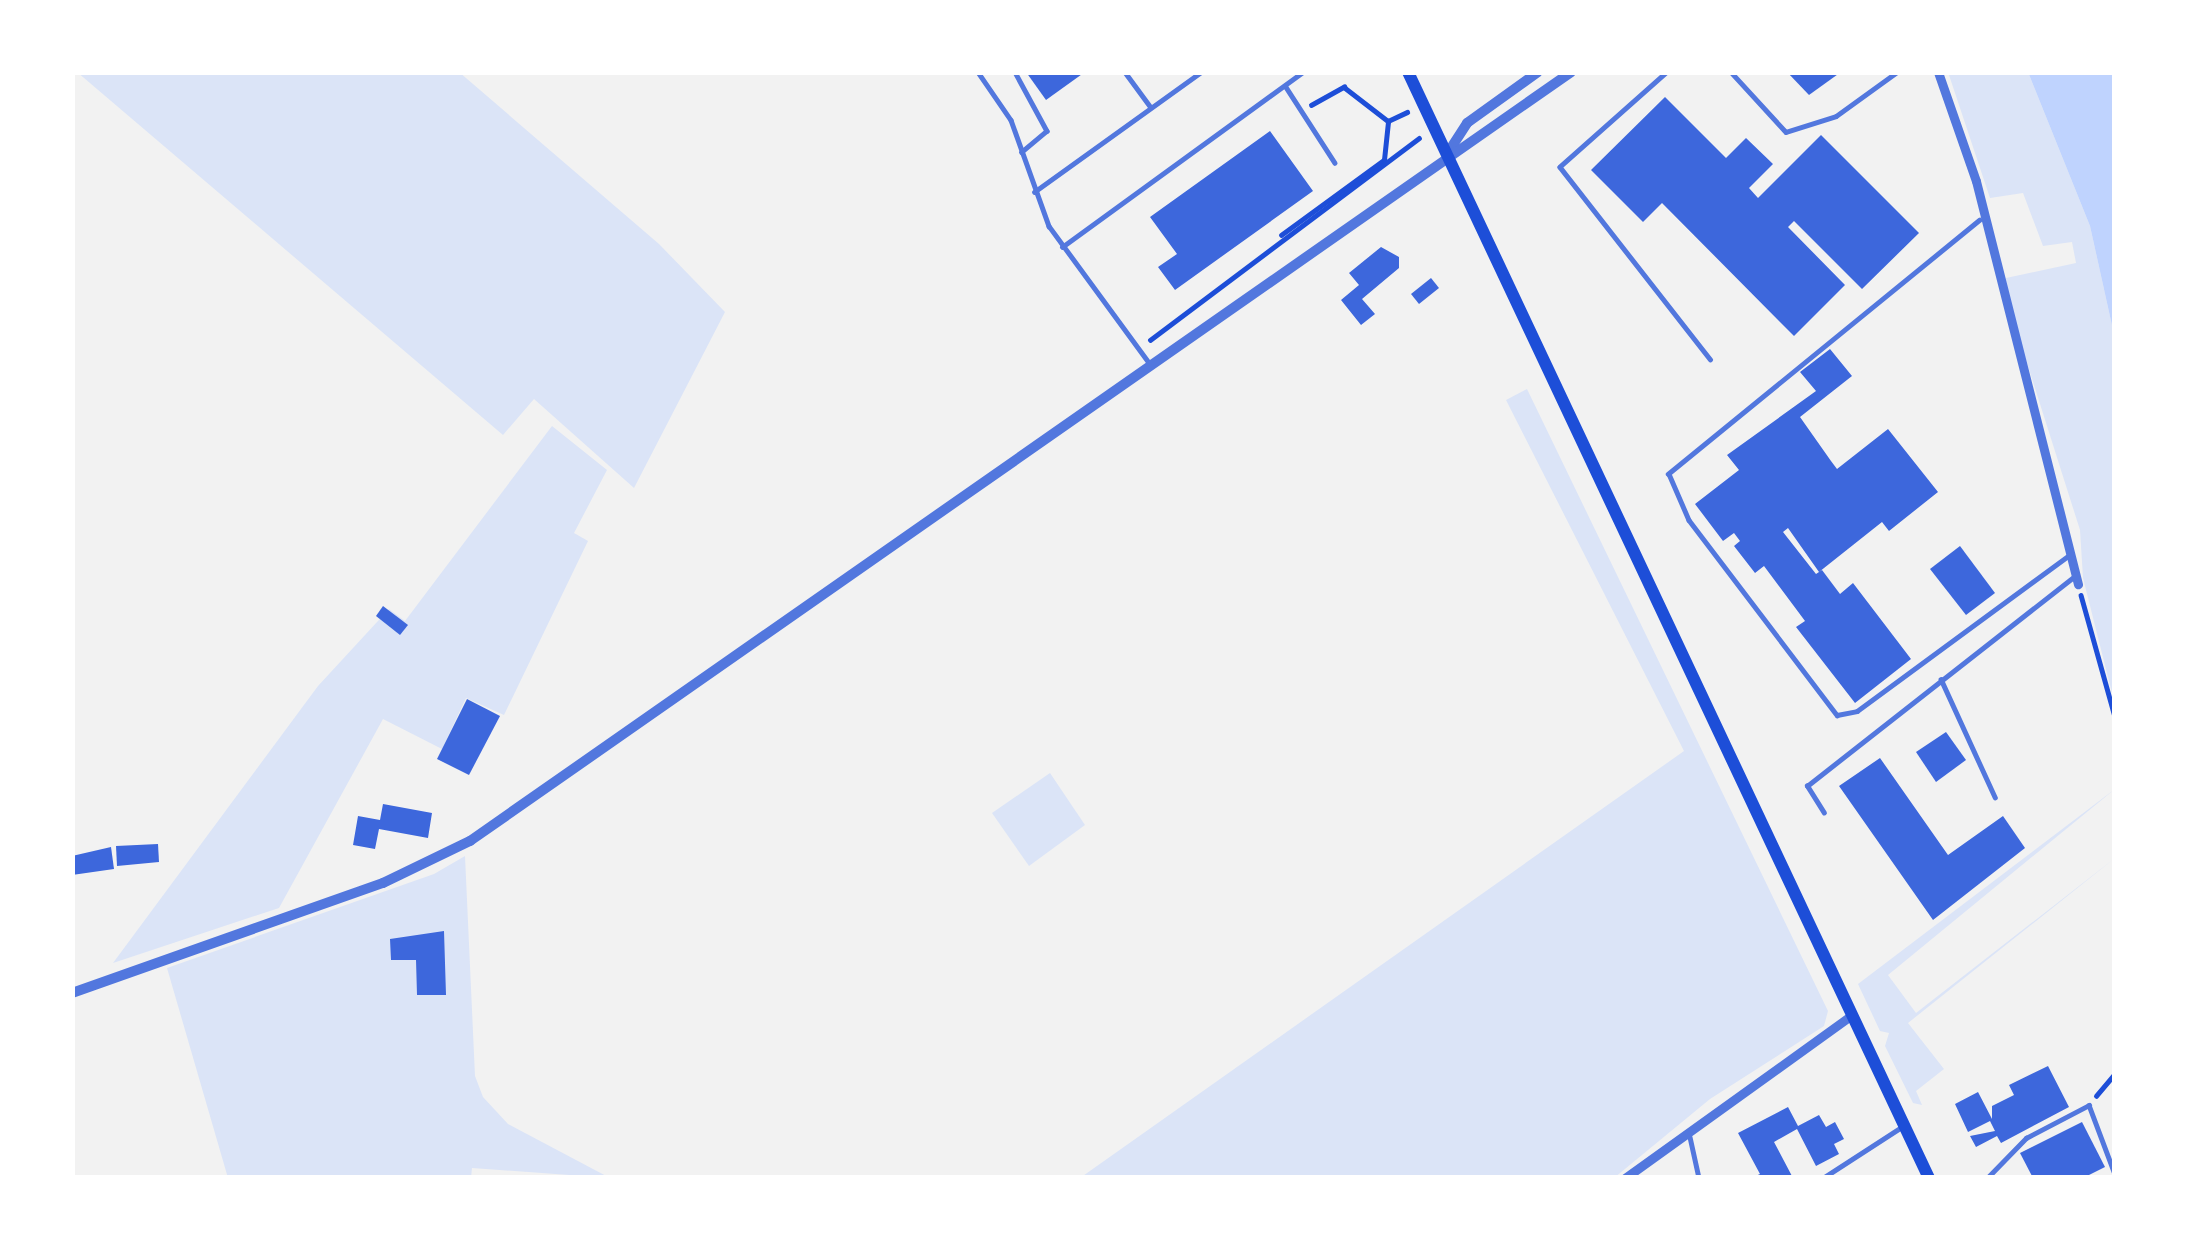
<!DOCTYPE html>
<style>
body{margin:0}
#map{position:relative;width:2187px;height:1250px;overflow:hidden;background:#f2f2f2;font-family:"Sofia Sans Condensed",sans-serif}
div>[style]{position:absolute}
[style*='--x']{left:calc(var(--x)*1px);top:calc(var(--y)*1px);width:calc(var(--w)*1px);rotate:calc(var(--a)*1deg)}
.green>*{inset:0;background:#dbe4f7}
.water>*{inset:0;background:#bfd3fe}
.building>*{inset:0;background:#3d67dc}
.path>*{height:4.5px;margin:-2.25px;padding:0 2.25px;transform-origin:2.25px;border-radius:2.25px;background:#1d4ed8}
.service>*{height:4.5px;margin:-2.25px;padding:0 2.25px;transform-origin:2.25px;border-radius:2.25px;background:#5277de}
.minor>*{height:9px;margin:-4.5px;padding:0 4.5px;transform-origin:4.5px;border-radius:4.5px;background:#5277de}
.tertiary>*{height:10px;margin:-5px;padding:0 5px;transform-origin:5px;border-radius:5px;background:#5277de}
.secondary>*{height:12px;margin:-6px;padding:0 6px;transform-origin:6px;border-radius:6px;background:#1d4ed8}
span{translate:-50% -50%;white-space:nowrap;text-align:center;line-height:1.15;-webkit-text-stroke:10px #fff;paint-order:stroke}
.frame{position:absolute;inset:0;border:75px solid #fff;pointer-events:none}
</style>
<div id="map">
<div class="green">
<div style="clip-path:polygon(77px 72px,459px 72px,659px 244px,725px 312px,634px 488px,534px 399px,503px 435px)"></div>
<div style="clip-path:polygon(1948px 72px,2028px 72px,2090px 226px,2115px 339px,2115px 705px,2083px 578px,2080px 530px,2007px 300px,2006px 278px,2076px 263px,2072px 242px,2043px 246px,2023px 193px,1990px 198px)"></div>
<div style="clip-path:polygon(1527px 389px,1828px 1011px,1824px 1026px,1710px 1099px,1614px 1178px,1080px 1178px,1684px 751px,1506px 400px)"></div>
<div style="clip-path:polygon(552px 426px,607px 470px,574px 533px,588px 541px,504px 715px,466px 698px,442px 749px,383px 719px,279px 908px,113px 963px,318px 686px,389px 609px,405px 621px)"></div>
<div style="clip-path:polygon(1050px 773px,1085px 825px,1029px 866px,992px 813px)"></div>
<div style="clip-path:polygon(2115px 789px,1888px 975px,1916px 1013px,2115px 858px,1908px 1023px,1944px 1069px,1916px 1091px,1922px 1105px,1913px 1103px,1885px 1046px,1889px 1033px,1880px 1031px,1858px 984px)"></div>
<div style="clip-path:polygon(465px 856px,475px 1076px,483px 1097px,508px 1124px,610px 1178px,472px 1168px,471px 1178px,228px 1178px,167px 968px,434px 874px)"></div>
</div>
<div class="water">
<div style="clip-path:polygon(2028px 72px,2115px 72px,2115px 339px,2090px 226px)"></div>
</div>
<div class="building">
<div style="clip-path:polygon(1026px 72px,1085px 72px,1046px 100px)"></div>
<div style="clip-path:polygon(1787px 72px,1841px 72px,1809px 95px)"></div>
<div style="clip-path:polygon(1665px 97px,1726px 158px,1746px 138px,1773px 164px,1749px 188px,1758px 198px,1821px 135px,1919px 233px,1862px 289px,1794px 221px,1788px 227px,1845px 285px,1794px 336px,1662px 203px,1643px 222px,1591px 170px)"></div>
<div style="clip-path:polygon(1270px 131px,1313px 191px,1175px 290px,1158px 267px,1177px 254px,1150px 217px)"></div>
<div style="clip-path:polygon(1381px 247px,1399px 257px,1399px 268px,1362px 299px,1375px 314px,1361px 325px,1341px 300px,1359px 285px,1349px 273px)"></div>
<div style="clip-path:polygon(1431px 278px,1439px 288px,1419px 304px,1411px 294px)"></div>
<div style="clip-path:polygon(1830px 349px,1852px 376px,1800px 417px,1831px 461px,1837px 469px,1888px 429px,1938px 492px,1889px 531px,1882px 522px,1819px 572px,1788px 528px,1783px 532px,1816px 574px,1822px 570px,1840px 594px,1853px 583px,1911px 659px,1855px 703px,1796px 627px,1805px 621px,1764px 566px,1755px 573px,1734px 546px,1740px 541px,1734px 533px,1723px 541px,1695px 504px,1739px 470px,1727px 455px,1816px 391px,1800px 372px)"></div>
<div style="clip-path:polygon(1960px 546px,1995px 593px,1966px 615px,1930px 569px)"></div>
<div style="clip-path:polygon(383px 606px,408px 625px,400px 635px,376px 616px)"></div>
<div style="clip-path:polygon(467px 699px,500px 716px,469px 775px,437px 759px)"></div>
<div style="clip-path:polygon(1946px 732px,1966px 760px,1936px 782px,1916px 752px)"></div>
<div style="clip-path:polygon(1880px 758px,1948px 855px,2003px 816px,2025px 848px,1933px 920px,1839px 786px)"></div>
<div style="clip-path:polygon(383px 804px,432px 813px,428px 838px,379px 829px,375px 849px,353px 845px,358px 816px,380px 820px)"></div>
<div style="clip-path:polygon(158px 844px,159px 862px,117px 866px,116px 846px)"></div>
<div style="clip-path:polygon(111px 847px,114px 869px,72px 875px,72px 856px)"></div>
<div style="clip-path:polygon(444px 931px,446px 995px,417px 995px,416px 960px,391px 960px,390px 939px)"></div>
<div style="clip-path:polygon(2048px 1066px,2069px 1107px,2001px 1143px,1997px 1136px,1976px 1147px,1970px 1136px,1995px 1131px,1990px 1121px,1968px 1132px,1955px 1104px,1978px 1092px,1992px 1119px,1992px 1106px,2014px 1095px,2009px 1085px)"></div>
<div style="clip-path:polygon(1788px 1107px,1798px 1126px,1819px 1115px,1826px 1127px,1835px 1122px,1844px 1139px,1834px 1144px,1839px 1154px,1816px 1166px,1797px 1129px,1774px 1142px,1793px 1178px,1751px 1178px,1760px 1174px,1738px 1133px)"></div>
<div style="clip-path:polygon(2082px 1122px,2105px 1167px,2083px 1178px,2033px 1178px,2020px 1153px)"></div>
</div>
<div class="path">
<div style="--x:1311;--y:105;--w:38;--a:-29"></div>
<div style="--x:1344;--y:87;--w:56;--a:37.7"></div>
<div style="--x:1388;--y:121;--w:21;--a:-25"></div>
<div style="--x:1281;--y:235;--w:127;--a:-36.1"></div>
<div style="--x:1384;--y:160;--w:39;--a:-84"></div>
<div style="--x:1150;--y:340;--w:336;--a:-36.9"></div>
<div style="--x:2081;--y:595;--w:127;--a:74.4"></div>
<div style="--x:2096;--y:1096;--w:30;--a:-50"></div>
</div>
<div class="service">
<div style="--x:978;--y:72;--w:58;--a:55.5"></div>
<div style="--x:1011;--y:120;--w:113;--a:70.3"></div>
<div style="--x:1049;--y:226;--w:171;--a:53.8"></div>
<div style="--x:1015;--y:72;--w:67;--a:61.5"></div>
<div style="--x:1047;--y:131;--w:33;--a:140"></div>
<div style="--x:1125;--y:72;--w:42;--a:53.7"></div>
<div style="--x:1667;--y:72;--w:143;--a:138.4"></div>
<div style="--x:1560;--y:167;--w:244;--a:52"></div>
<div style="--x:1731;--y:72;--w:81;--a:47.5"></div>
<div style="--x:1786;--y:132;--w:52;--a:-17.7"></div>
<div style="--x:1836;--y:116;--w:75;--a:-35.8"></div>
<div style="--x:1286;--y:87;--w:90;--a:57.2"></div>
<div style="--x:1034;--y:192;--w:206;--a:-35.7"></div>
<div style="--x:1980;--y:220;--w:402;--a:140.8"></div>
<div style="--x:1669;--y:474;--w:50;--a:66.5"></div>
<div style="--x:1689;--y:520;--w:245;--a:52.8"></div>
<div style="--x:1837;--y:715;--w:20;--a:-11"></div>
<div style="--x:1857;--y:711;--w:265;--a:-36.3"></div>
<div style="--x:1062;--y:247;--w:298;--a:-36"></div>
<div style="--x:1941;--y:679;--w:130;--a:65.4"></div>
<div style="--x:1824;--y:813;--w:32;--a:-122"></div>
<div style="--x:1807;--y:786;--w:337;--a:-38.1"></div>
<div style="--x:1690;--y:1137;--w:42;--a:77.6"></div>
<div style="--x:1823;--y:1178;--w:92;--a:-33"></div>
<div style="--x:1987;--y:1178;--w:56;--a:-45.7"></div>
<div style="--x:2026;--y:1138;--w:71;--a:-27.6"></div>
<div style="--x:2089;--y:1105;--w:74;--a:69.4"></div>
<div style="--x:2115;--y:1178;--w:1;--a:-90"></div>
</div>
<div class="minor">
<div style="--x:1938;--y:72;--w:115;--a:70.8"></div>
<div style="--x:1976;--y:181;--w:416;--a:75.8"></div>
<div style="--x:1625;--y:1178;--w:279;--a:-35.7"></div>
</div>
<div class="tertiary">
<div style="--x:1451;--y:148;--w:30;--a:-57"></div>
<div style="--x:1467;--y:123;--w:87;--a:-35.7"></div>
<div style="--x:72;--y:993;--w:330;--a:-19.5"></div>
<div style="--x:383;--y:883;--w:97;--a:-25.8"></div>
<div style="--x:470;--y:841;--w:1343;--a:-34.93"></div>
</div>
<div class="secondary">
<div style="--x:1408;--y:72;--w:1223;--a:64.78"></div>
</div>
<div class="frame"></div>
</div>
